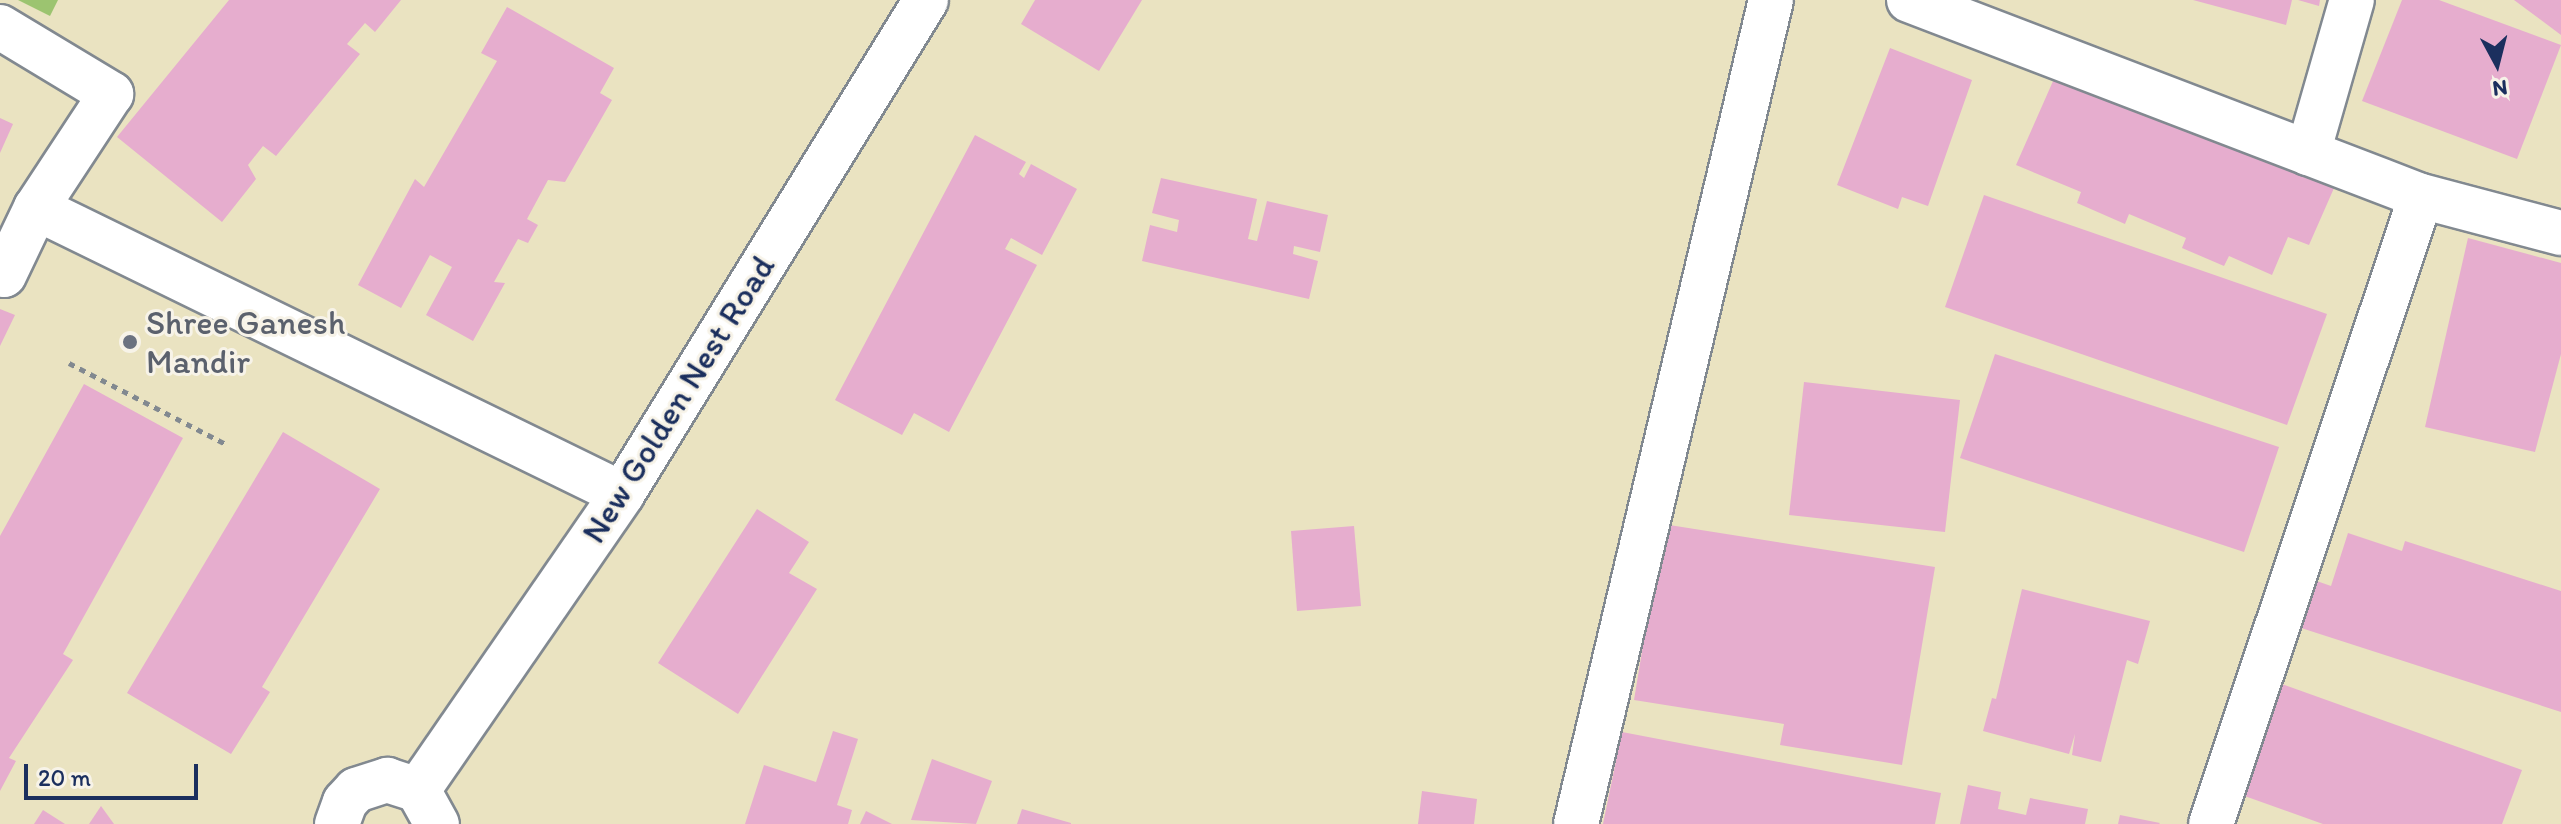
<!DOCTYPE html>
<style>
body{margin:0}
#map{position:relative;width:2561px;height:824px;overflow:hidden;background:#eae3c1;font-family:Itim,sans-serif}
div>[style]{position:absolute}
[style*='--x']{left:calc(var(--x)*1px);top:calc(var(--y)*1px);width:calc(var(--w)*1px);rotate:calc(var(--a)*1deg)}
.green>*{inset:0;background:#9cc470}
.building>*{inset:0;background:#e6adce}
.path>*{height:5px;margin-top:-2.5px;transform-origin:0;background:repeating-linear-gradient(90deg,#828990 0 6px,transparent 0 12px)}
.roads{filter:drop-shadow(2px 0 #828990) drop-shadow(-2px 0 #828990) drop-shadow(0 2px #828990) drop-shadow(0 -2px #828990)}
.minor>*{height:44px;margin:-22px;padding:0 22px;transform-origin:22px;border-radius:22px;background:#fff}
.dots>*{width:22px;height:22px;translate:-50% -50%;box-sizing:border-box;border:4px solid #f7f3e8;border-radius:50%}
span{translate:-50% -50%;white-space:nowrap;text-align:center;line-height:1.15;-webkit-text-stroke:6px #f7f3e8;paint-order:stroke}
.worship-label{font-size:34px;color:#5b616d}
.left{translate:0 -50%;text-align:left}
.street-label{font-size:34px;color:#1b2f5e}
.north{position:absolute;left:2457px;top:24px;width:80px;height:80px;-webkit-text-stroke:6px #f7f3e8;paint-order:stroke;rotate:173deg;font-size:22px;font-weight:700;line-height:32px;text-align:center;color:#1b2f5e}
.north::after{content:'';display:block;margin:auto;width:28px;height:36px;background:#1b2f5e;clip-path:polygon(50% 0,100% 100%,50% 72%,0 100%)}
.scale{position:absolute;left:24px;top:764px;width:174px;height:36px;box-sizing:border-box;border:4px solid #1b2f5e;border-top:0;padding-left:10px;font-size:24px;line-height:28px;white-space:nowrap;color:#1b2f5e;-webkit-text-stroke:6px #f7f3e8;paint-order:stroke}
</style>
<div id="map">
<div class="green">
<div style="clip-path:polygon(18px 0,58px 0,50px 16px)"></div>
</div>
<div class="building">
<div style="clip-path:polygon(229px 0,401px 0,375px 32px,365px 23px,347px 44px,360px 54px,276px 156px,263px 146px,248px 165px,256px 179px,222px 222px,117px 137px)"></div>
<div style="clip-path:polygon(1035px 0,1142px 0,1099px 71px,1021px 24px)"></div>
<div style="clip-path:polygon(2193px 0,2292px 0,2286px 25px)"></div>
<div style="clip-path:polygon(2298px 0,2320px 0,2319px 6px)"></div>
<div style="clip-path:polygon(2402px 0,2439px 0,2561px 45px,2517px 159px,2362px 101px)"></div>
<div style="clip-path:polygon(2514px 0,2561px 0,2561px 35px)"></div>
<div style="clip-path:polygon(507px 7px,614px 68px,600px 93px,612px 100px,565px 182px,548px 180px,527px 219px,538px 225px,528px 243px,518px 239px,494px 282px,505px 283px,473px 341px,426px 315px,452px 267px,430px 255px,401px 308px,358px 285px,415px 179px,424px 187px,497px 61px,481px 53px)"></div>
<div style="clip-path:polygon(1890px 48px,1972px 80px,1928px 206px,1902px 197px,1898px 209px,1837px 185px)"></div>
<div style="clip-path:polygon(2061px 63px,2338px 179px,2309px 245px,2288px 237px,2272px 275px,2229px 256px,2224px 266px,2182px 248px,2186px 238px,2129px 214px,2125px 224px,2077px 203px,2081px 192px,2016px 165px)"></div>
<div style="clip-path:polygon(0 118px,13px 124px,0 153px)"></div>
<div style="clip-path:polygon(975px 135px,1026px 162px,1019px 174px,1024px 178px,1031px 164px,1077px 189px,1042px 255px,1011px 238px,1005px 249px,1037px 265px,949px 432px,914px 413px,902px 435px,835px 400px)"></div>
<div style="clip-path:polygon(1161px 178px,1257px 199px,1248px 239px,1257px 241px,1267px 201px,1328px 215px,1320px 252px,1294px 246px,1293px 254px,1318px 261px,1309px 299px,1142px 261px,1150px 225px,1177px 232px,1179px 220px,1152px 213px)"></div>
<div style="clip-path:polygon(1984px 195px,2327px 314px,2287px 425px,1945px 307px)"></div>
<div style="clip-path:polygon(2468px 238px,2561px 263px,2561px 354px,2535px 452px,2425px 427px)"></div>
<div style="clip-path:polygon(0 309px,15px 315px,0 346px)"></div>
<div style="clip-path:polygon(1995px 354px,2279px 447px,2244px 552px,1960px 458px)"></div>
<div style="clip-path:polygon(1804px 382px,1960px 400px,1945px 532px,1789px 515px)"></div>
<div style="clip-path:polygon(84px 384px,183px 438px,63px 654px,73px 660px,9px 758px,16px 761px,0 791px,0 536px)"></div>
<div style="clip-path:polygon(283px 432px,380px 489px,262px 687px,270px 692px,231px 754px,127px 693px)"></div>
<div style="clip-path:polygon(757px 509px,809px 542px,789px 573px,817px 589px,738px 714px,658px 663px)"></div>
<div style="clip-path:polygon(1663px 524px,1935px 567px,1902px 765px,1780px 745px,1784px 724px,1634px 700px)"></div>
<div style="clip-path:polygon(1354px 526px,1361px 606px,1297px 611px,1291px 531px)"></div>
<div style="clip-path:polygon(2348px 533px,2402px 551px,2405px 541px,2561px 591px,2561px 712px,2295px 626px,2311px 579px,2331px 586px)"></div>
<div style="clip-path:polygon(2022px 589px,2150px 621px,2138px 664px,2127px 660px,2101px 762px,2072px 755px,2075px 734px,2069px 754px,1983px 731px,1992px 698px,1996px 699px)"></div>
<div style="clip-path:polygon(2279px 683px,2522px 770px,2502px 824px,2323px 824px,2239px 794px)"></div>
<div style="clip-path:polygon(833px 731px,858px 739px,837px 805px,852px 810px,848px 824px,745px 824px,764px 765px,816px 782px)"></div>
<div style="clip-path:polygon(1622px 732px,1941px 793px,1935px 824px,1603px 824px)"></div>
<div style="clip-path:polygon(932px 759px,992px 781px,976px 824px,911px 820px)"></div>
<div style="clip-path:polygon(1968px 785px,2001px 792px,1998px 809px,2026px 815px,2030px 798px,2088px 809px,2085px 824px,1960px 824px)"></div>
<div style="clip-path:polygon(1422px 791px,1477px 799px,1474px 824px,1418px 824px)"></div>
<div style="clip-path:polygon(101px 806px,114px 824px,89px 824px)"></div>
<div style="clip-path:polygon(1022px 809px,1071px 823px,1071px 824px,1017px 824px)"></div>
<div style="clip-path:polygon(43px 810px,65px 824px,34px 824px)"></div>
<div style="clip-path:polygon(866px 811px,892px 824px,860px 824px)"></div>
<div style="clip-path:polygon(2120px 815px,2160px 823px,2159px 824px,2118px 824px)"></div>
</div>
<div class="path">
<div style="--x:69;--y:363;--w:177;--a:27.3"></div>
</div>
<div class="roads">
<div class="minor">
<div style="--x:1909;--y:0;--w:548;--a:20.95"></div>
<div style="--x:2421;--y:196;--w:145;--a:14.8"></div>
<div style="--x:0;--y:27;--w:130;--a:31.1"></div>
<div style="--x:111;--y:94;--w:136;--a:123.3"></div>
<div style="--x:36;--y:208;--w:652;--a:26.01"></div>
<div style="--x:2308;--y:153;--w:159;--a:-74"></div>
<div style="--x:0;--y:273;--w:4;--a:27"></div>
<div style="--x:4;--y:275;--w:74;--a:-64.5"></div>
<div style="--x:418;--y:790;--w:359;--a:-55.4"></div>
<div style="--x:622;--y:494;--w:580;--a:-58.39"></div>
<div style="--x:337;--y:824;--w:23;--a:-70"></div>
<div style="--x:345;--y:802;--w:16;--a:-47"></div>
<div style="--x:356;--y:790;--w:33;--a:-18"></div>
<div style="--x:387;--y:780;--w:33;--a:18"></div>
<div style="--x:418;--y:790;--w:39;--a:61"></div>
<div style="--x:1576;--y:824;--w:847;--a:-76.69"></div>
<div style="--x:2211;--y:824;--w:662;--a:-71.51"></div>
</div>
</div>
<div class="dots">
<div style="left:130px;top:342px;background:#6b7280"></div>
</div>
<div class="worship-label">
<span class="left" style="left:146px;top:342px">Shree Ganesh<br>Mandir</span>
</div>
<div class="street-label">
<span style="left:678px;top:399px;rotate:-58deg">New Golden Nest Road</span>
</div>
<div class="north">N</div>
<div class="scale">20 m</div>
</div>
